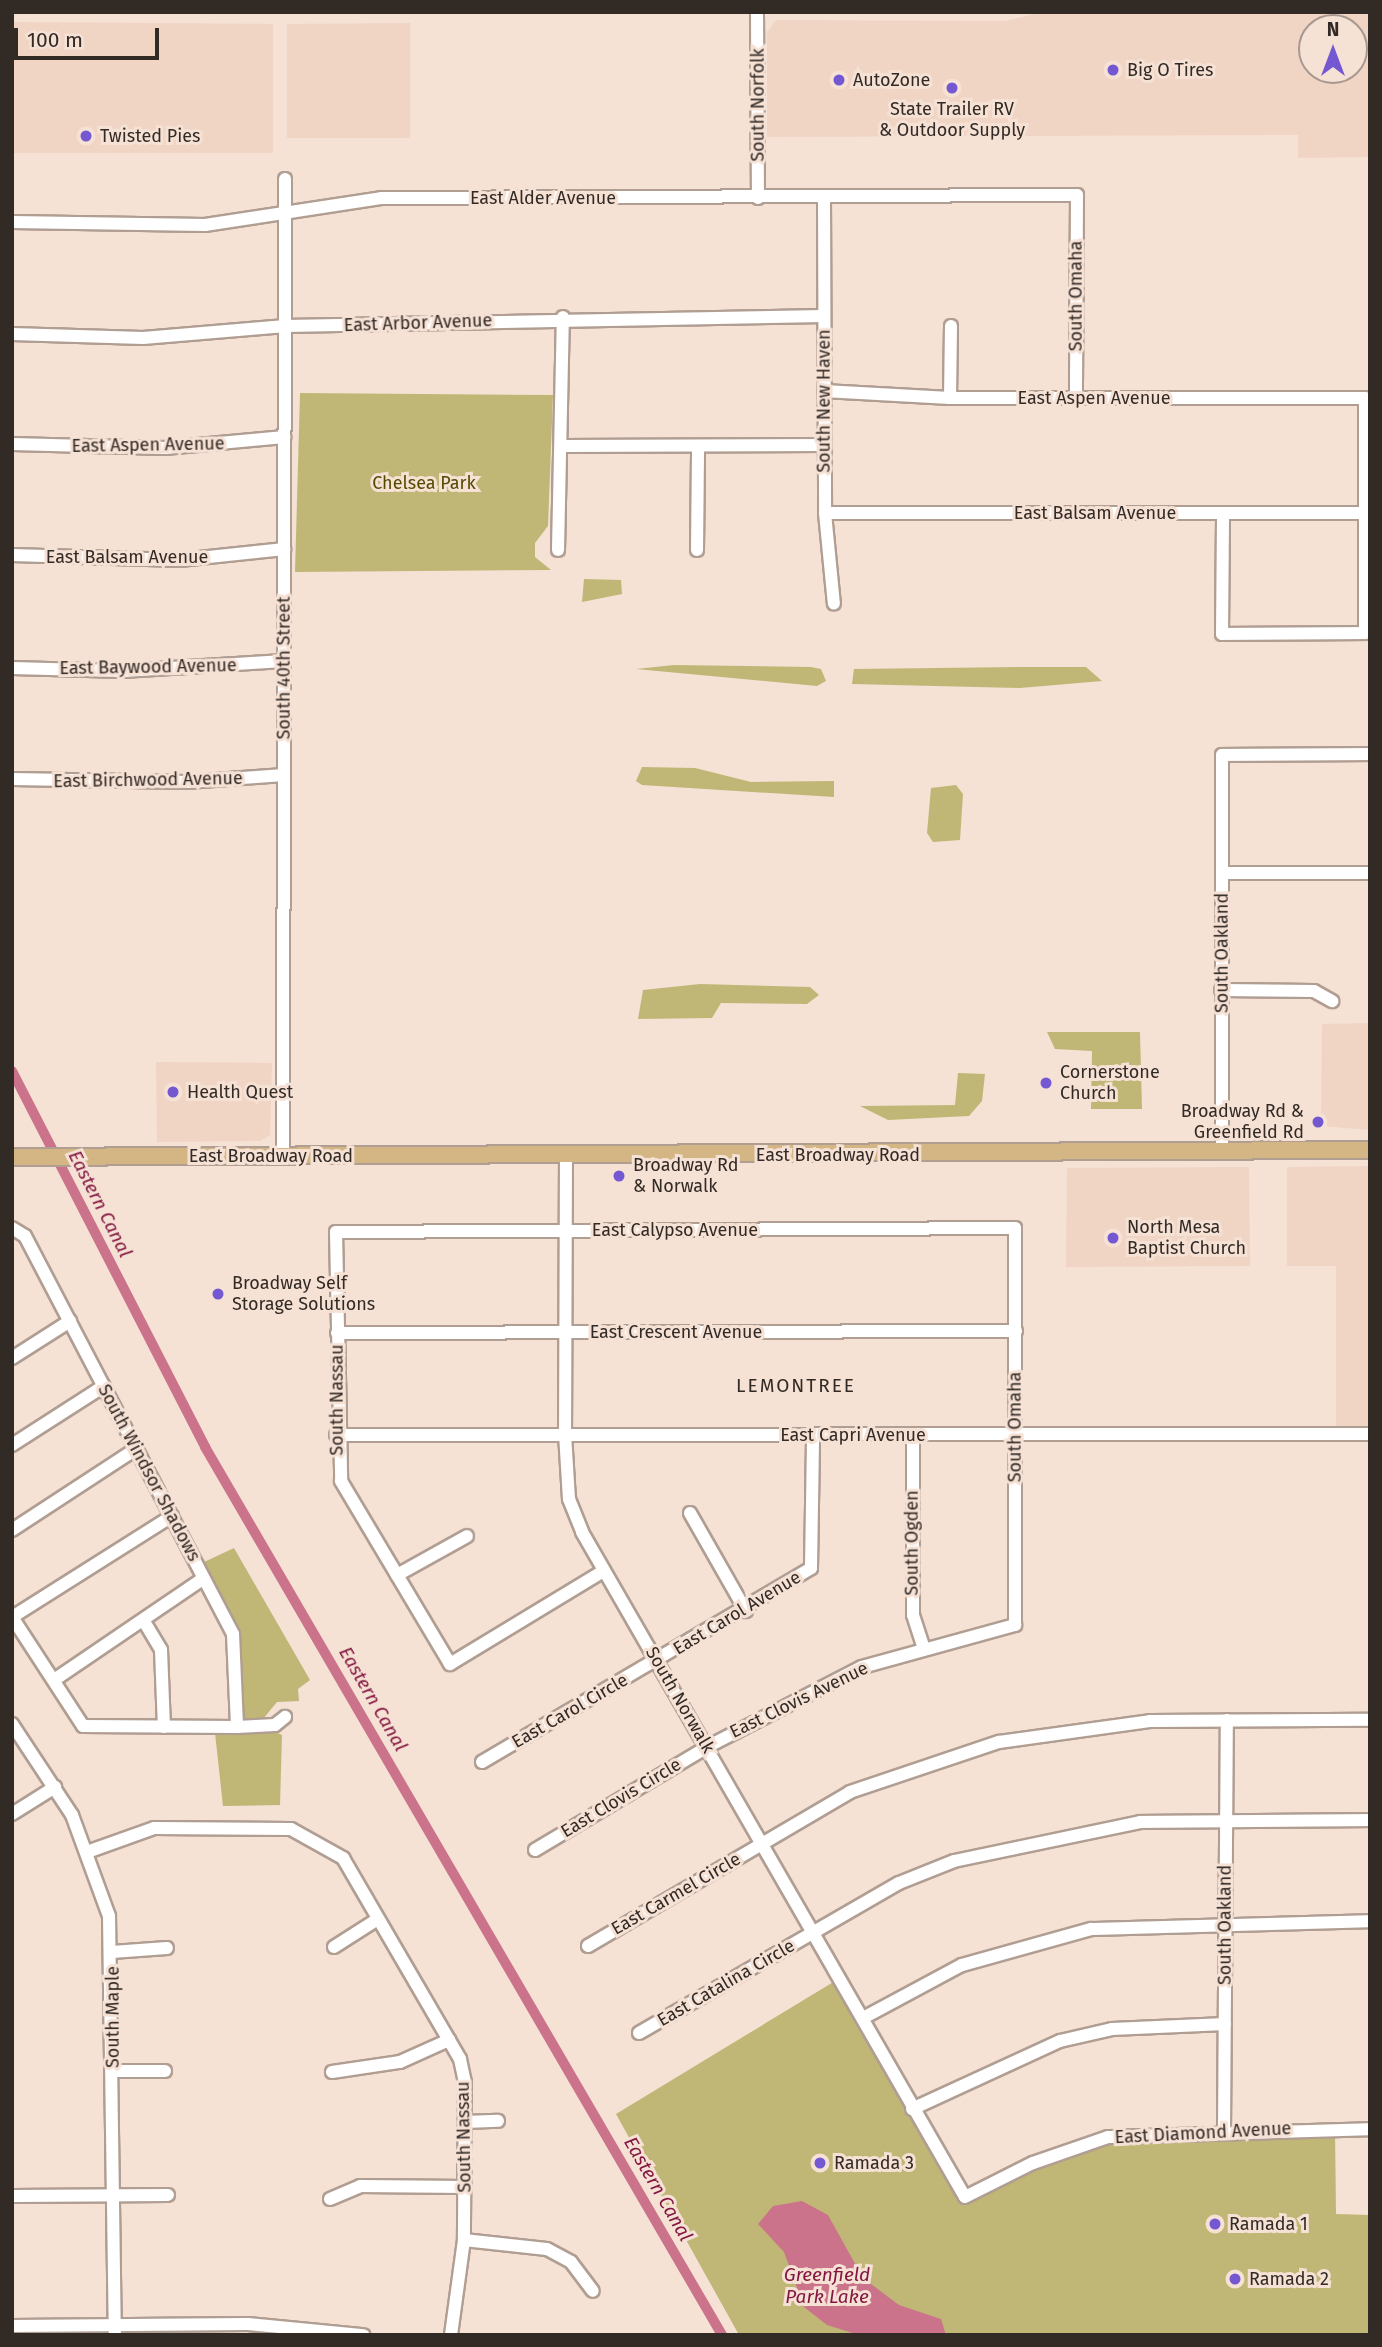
<!DOCTYPE html>
<style>
body{margin:0}
#map{position:relative;width:1382px;height:2347px;overflow:hidden;background:#f6e1d5;font-family:"Fira Sans",sans-serif}
div>[style]{position:absolute}
[style*='--x']{left:calc(var(--x)*1px);top:calc(var(--y)*1px);width:calc(var(--w)*1px);rotate:calc(var(--a)*1deg)}
.built>*{inset:0;background:#f0d4c4}
.green>*{inset:0;background:#c0b776}
.water>*{inset:0;background:#cb738a}
.canal>*{height:10px;margin:-5px;padding:0 5px;transform-origin:5px;border-radius:5px;background:#cb738a}
.roads{filter:drop-shadow(2px 0 #b19e92) drop-shadow(-2px 0 #b19e92) drop-shadow(0 2px #b19e92) drop-shadow(0 -2px #b19e92)}
.minor>*{height:12px;margin:-6px;padding:0 6px;transform-origin:6px;border-radius:6px;background:#fff}
.major>*{height:16px;margin:-8px;padding:0 8px;transform-origin:8px;border-radius:8px;background:#d4b685}
.dots>*{width:19px;height:19px;translate:-50% -50%;box-sizing:border-box;border:4px solid #f6e1d5;border-radius:50%}
span{translate:-50% -50%;white-space:nowrap;text-align:center;line-height:1.15;-webkit-text-stroke:6px #f6e1d5;paint-order:stroke}
.poi-label{font-size:18px;color:#322a25}
.left{translate:0 -50%;text-align:left}
.right{translate:-100% -50%;text-align:right}
.street-label{font-size:18px;color:#322a25}
.park-label{font-size:18px;color:#554b00}
.water-label{font-size:19px;color:#831741;font-style:italic}
.neighbourhood-label{font-size:19px;color:#322a25;letter-spacing:2px}
.frame{position:absolute;inset:0;border:14px solid #322a25;pointer-events:none}
.north{position:absolute;left:1298px;top:14px;width:70px;height:70px;box-sizing:border-box;background:#f6e1d5;border:2px solid #a8988f;border-radius:50%;rotate:0deg;font-size:19px;font-weight:700;line-height:28px;text-align:center;color:#322a25}
.north::after{content:'';display:block;margin:auto;width:24px;height:32px;background:#7458d2;clip-path:polygon(50% 0,100% 100%,50% 72%,0 100%)}
.scale{position:absolute;left:14px;top:28px;width:145px;height:32px;box-sizing:border-box;border:4px solid #322a25;border-top:0;padding-left:9px;font-size:21px;line-height:24px;white-space:nowrap;color:#322a25;-webkit-text-stroke:5px #f6e1d5;paint-order:stroke}
</style>
<div id="map">
<div class="built">
<div style="clip-path:polygon(evenodd,1038px 13px,1370px 13px,1370px 157px,1298px 158px,1298px 135px,767px 137px,767px 32px,776px 20px,1006px 21px,1038px 13px,1312px 28px,1354px 28px,1354px 70px,1312px 70px,1312px 28px)"></div>
<div style="clip-path:polygon(12px 22px,273px 24px,273px 153px,12px 153px)"></div>
<div style="clip-path:polygon(410px 23px,410px 138px,287px 138px,287px 24px)"></div>
<div style="clip-path:polygon(1370px 1023px,1370px 1130px,1321px 1126px,1322px 1024px)"></div>
<div style="clip-path:polygon(156px 1062px,272px 1063px,270px 1135px,260px 1141px,157px 1142px)"></div>
<div style="clip-path:polygon(1370px 1166px,1370px 1434px,1336px 1435px,1336px 1266px,1287px 1266px,1287px 1167px)"></div>
<div style="clip-path:polygon(1249px 1167px,1250px 1266px,1066px 1267px,1067px 1168px)"></div>
</div>
<div class="green">
<div style="clip-path:polygon(300px 393px,553px 395px,548px 526px,535px 543px,535px 557px,551px 570px,295px 572px)"></div>
<div style="clip-path:polygon(584px 579px,621px 580px,622px 594px,582px 602px)"></div>
<div style="clip-path:polygon(674px 665px,811px 667px,821px 669px,826px 681px,817px 686px,636px 669px)"></div>
<div style="clip-path:polygon(1021px 667px,1086px 667px,1102px 681px,1020px 688px,852px 684px,854px 669px)"></div>
<div style="clip-path:polygon(642px 767px,695px 768px,751px 782px,834px 781px,834px 797px,642px 785px,636px 781px)"></div>
<div style="clip-path:polygon(956px 785px,963px 794px,960px 840px,933px 842px,927px 833px,931px 788px)"></div>
<div style="clip-path:polygon(700px 984px,810px 987px,819px 995px,807px 1004px,721px 1003px,712px 1018px,638px 1019px,643px 990px)"></div>
<div style="clip-path:polygon(1047px 1032px,1140px 1032px,1142px 1109px,1091px 1109px,1092px 1051px,1055px 1049px)"></div>
<div style="clip-path:polygon(958px 1073px,985px 1074px,982px 1101px,969px 1116px,888px 1120px,860px 1106px,955px 1105px)"></div>
<div style="clip-path:polygon(234px 1548px,310px 1680px,298px 1689px,299px 1701px,277px 1702px,263px 1719px,243px 1720px,235px 1624px,202px 1563px)"></div>
<div style="clip-path:polygon(275px 1732px,282px 1735px,280px 1805px,223px 1806px,215px 1733px)"></div>
<div style="clip-path:polygon(840px 1978px,965px 2197px,1108px 2137px,1335px 2129px,1336px 2214px,1370px 2215px,1370px 2335px,739px 2335px,616px 2114px)"></div>
</div>
<div class="water">
<div style="clip-path:polygon(802px 2201px,828px 2215px,863px 2278px,899px 2305px,941px 2319px,946px 2335px,859px 2335px,827px 2325px,804px 2307px,784px 2252px,758px 2224px,773px 2206px)"></div>
</div>
<div class="canal">
<div style="--x:12;--y:1071;--w:423;--a:62.8"></div>
<div style="--x:205;--y:1447;--w:1028;--a:59.79"></div>
</div>
<div class="roads">
<div class="minor">
<div style="--x:757;--y:12;--w:186;--a:89.7"></div>
<div style="--x:824;--y:197;--w:316;--a:89.8"></div>
<div style="--x:825;--y:513;--w:91;--a:84.4"></div>
<div style="--x:12;--y:222;--w:193;--a:0.9"></div>
<div style="--x:205;--y:225;--w:178;--a:-8.7"></div>
<div style="--x:381;--y:198;--w:696;--a:-0.25"></div>
<div style="--x:1077;--y:195;--w:202;--a:90.3"></div>
<div style="--x:12;--y:334;--w:131;--a:1.7"></div>
<div style="--x:143;--y:338;--w:143;--a:-4.8"></div>
<div style="--x:285;--y:326;--w:539;--a:-1.06"></div>
<div style="--x:824;--y:391;--w:126;--a:3.2"></div>
<div style="--x:950;--y:398;--w:415;--a:0"></div>
<div style="--x:1365;--y:398;--w:235;--a:90"></div>
<div style="--x:1365;--y:633;--w:143;--a:179.6"></div>
<div style="--x:1222;--y:634;--w:121;--a:-89.5"></div>
<div style="--x:950;--y:398;--w:72;--a:-89.2"></div>
<div style="--x:12;--y:444;--w:153;--a:1.5"></div>
<div style="--x:165;--y:448;--w:120;--a:-5.3"></div>
<div style="--x:563;--y:446;--w:261;--a:-0.2"></div>
<div style="--x:825;--y:513;--w:540;--a:0"></div>
<div style="--x:558;--y:550;--w:233;--a:-88.8"></div>
<div style="--x:697;--y:550;--w:104;--a:-89.4"></div>
<div style="--x:12;--y:555;--w:168;--a:1.7"></div>
<div style="--x:180;--y:560;--w:105;--a:-6"></div>
<div style="--x:12;--y:668;--w:111;--a:1.5"></div>
<div style="--x:123;--y:671;--w:161;--a:-3.6"></div>
<div style="--x:12;--y:779;--w:175;--a:1"></div>
<div style="--x:187;--y:782;--w:97;--a:-4.1"></div>
<div style="--x:1222;--y:873;--w:148;--a:0"></div>
<div style="--x:1221;--y:990;--w:93;--a:0.6"></div>
<div style="--x:1314;--y:991;--w:21;--a:29"></div>
<div style="--x:1222;--y:1152;--w:397;--a:-90"></div>
<div style="--x:1222;--y:755;--w:148;--a:-0.4"></div>
<div style="--x:566;--y:1155;--w:279;--a:90.2"></div>
<div style="--x:565;--y:1434;--w:65;--a:86.5"></div>
<div style="--x:569;--y:1499;--w:35;--a:68"></div>
<div style="--x:582;--y:1532;--w:767;--a:60.06"></div>
<div style="--x:965;--y:2197;--w:76;--a:-26.6"></div>
<div style="--x:1033;--y:2163;--w:79;--a:-19.1"></div>
<div style="--x:1108;--y:2137;--w:262;--a:-1.7"></div>
<div style="--x:283;--y:1157;--w:978;--a:-89.88"></div>
<div style="--x:12;--y:1228;--w:15;--a:32"></div>
<div style="--x:25;--y:1236;--w:449;--a:62.4"></div>
<div style="--x:233;--y:1634;--w:93;--a:87.5"></div>
<div style="--x:337;--y:1333;--w:679;--a:-0.17"></div>
<div style="--x:12;--y:1358;--w:69;--a:-32.5"></div>
<div style="--x:336;--y:1435;--w:1034;--a:-0.06"></div>
<div style="--x:913;--y:1435;--w:180;--a:90"></div>
<div style="--x:913;--y:1615;--w:36;--a:72"></div>
<div style="--x:12;--y:1445;--w:109;--a:-32.7"></div>
<div style="--x:690;--y:1513;--w:113;--a:60.3"></div>
<div style="--x:172;--y:1516;--w:189;--a:147.7"></div>
<div style="--x:12;--y:1617;--w:130;--a:56.9"></div>
<div style="--x:83;--y:1726;--w:154;--a:0.4"></div>
<div style="--x:237;--y:1727;--w:38;--a:-3"></div>
<div style="--x:275;--y:1725;--w:13;--a:-39"></div>
<div style="--x:12;--y:1530;--w:148;--a:-33.2"></div>
<div style="--x:397;--y:1575;--w:80;--a:-29.1"></div>
<div style="--x:145;--y:1623;--w:31;--a:59"></div>
<div style="--x:161;--y:1650;--w:77;--a:87.8"></div>
<div style="--x:54;--y:1680;--w:181;--a:-34.2"></div>
<div style="--x:12;--y:1724;--w:109;--a:56.6"></div>
<div style="--x:72;--y:1815;--w:108;--a:69.9"></div>
<div style="--x:109;--y:1916;--w:419;--a:89.2"></div>
<div style="--x:482;--y:1762;--w:382;--a:-30.5"></div>
<div style="--x:811;--y:1568;--w:133;--a:-89.1"></div>
<div style="--x:12;--y:1814;--w:51;--a:-32.1"></div>
<div style="--x:535;--y:1850;--w:200;--a:-30.9"></div>
<div style="--x:707;--y:1747;--w:174;--a:-27.3"></div>
<div style="--x:862;--y:1667;--w:159;--a:-15.4"></div>
<div style="--x:1015;--y:1625;--w:397;--a:-90"></div>
<div style="--x:1015;--y:1228;--w:679;--a:179.66"></div>
<div style="--x:336;--y:1232;--w:249;--a:88.8"></div>
<div style="--x:341;--y:1481;--w:213;--a:59.2"></div>
<div style="--x:450;--y:1664;--w:178;--a:-31.2"></div>
<div style="--x:87;--y:1852;--w:71;--a:-19.7"></div>
<div style="--x:154;--y:1828;--w:137;--a:0.4"></div>
<div style="--x:291;--y:1829;--w:60;--a:29.1"></div>
<div style="--x:343;--y:1858;--w:233;--a:59.8"></div>
<div style="--x:460;--y:2059;--w:24;--a:78"></div>
<div style="--x:465;--y:2082;--w:158;--a:90.4"></div>
<div style="--x:464;--y:2240;--w:96;--a:97.8"></div>
<div style="--x:588;--y:1946;--w:304;--a:-30.4"></div>
<div style="--x:850;--y:1792;--w:157;--a:-18.6"></div>
<div style="--x:999;--y:1742;--w:152;--a:-7.9"></div>
<div style="--x:1150;--y:1721;--w:220;--a:-0.3"></div>
<div style="--x:334;--y:1947;--w:52;--a:-32.5"></div>
<div style="--x:112;--y:1952;--w:55;--a:-4.2"></div>
<div style="--x:863;--y:2018;--w:112;--a:-28.2"></div>
<div style="--x:962;--y:1965;--w:134;--a:-15.6"></div>
<div style="--x:1091;--y:1929;--w:279;--a:-1.6"></div>
<div style="--x:639;--y:2033;--w:300;--a:-30"></div>
<div style="--x:899;--y:1883;--w:59;--a:-21.8"></div>
<div style="--x:954;--y:1861;--w:190;--a:-11.8"></div>
<div style="--x:1140;--y:1822;--w:230;--a:-0.5"></div>
<div style="--x:113;--y:2071;--w:52;--a:0"></div>
<div style="--x:332;--y:2072;--w:69;--a:-8.4"></div>
<div style="--x:400;--y:2062;--w:54;--a:-24.2"></div>
<div style="--x:912;--y:2109;--w:163;--a:-24.7"></div>
<div style="--x:1060;--y:2041;--w:53;--a:-13"></div>
<div style="--x:1112;--y:2029;--w:113;--a:-2.5"></div>
<div style="--x:465;--y:2122;--w:33;--a:-2"></div>
<div style="--x:1224;--y:2129;--w:409;--a:-89.6"></div>
<div style="--x:12;--y:2196;--w:156;--a:-0.4"></div>
<div style="--x:330;--y:2199;--w:33;--a:-23"></div>
<div style="--x:360;--y:2186;--w:105;--a:0.5"></div>
<div style="--x:464;--y:2240;--w:83;--a:6.2"></div>
<div style="--x:547;--y:2249;--w:27;--a:28"></div>
<div style="--x:571;--y:2262;--w:36;--a:53"></div>
<div style="--x:12;--y:2326;--w:236;--a:-0.5"></div>
<div style="--x:248;--y:2324;--w:116;--a:5.5"></div>
</div>
<div class="major">
<div style="--x:12;--y:1157;--w:1358;--a:-0.3"></div>
</div>
</div>
<div class="dots">
<div style="left:1113px;top:70px;background:#7458d2"></div>
<div style="left:839px;top:80px;background:#7458d2"></div>
<div style="left:952px;top:88px;background:#7458d2"></div>
<div style="left:86px;top:136px;background:#7458d2"></div>
<div style="left:1046px;top:1083px;background:#7458d2"></div>
<div style="left:173px;top:1092px;background:#7458d2"></div>
<div style="left:1318px;top:1122px;background:#7458d2"></div>
<div style="left:619px;top:1176px;background:#7458d2"></div>
<div style="left:1113px;top:1238px;background:#7458d2"></div>
<div style="left:218px;top:1294px;background:#7458d2"></div>
<div style="left:820px;top:2163px;background:#7458d2"></div>
<div style="left:1215px;top:2224px;background:#7458d2"></div>
<div style="left:1235px;top:2279px;background:#7458d2"></div>
</div>
<div class="poi-label">
<span class="left" style="left:1127px;top:70px">Big O Tires</span>
<span class="left" style="left:853px;top:80px">AutoZone</span>
<span style="left:952px;top:120px">State Trailer RV<br>&amp; Outdoor Supply</span>
<span class="left" style="left:100px;top:136px">Twisted Pies</span>
<span class="left" style="left:1060px;top:1083px">Cornerstone<br>Church</span>
<span class="left" style="left:187px;top:1092px">Health Quest</span>
<span class="right" style="left:1304px;top:1122px">Broadway Rd &amp;<br>Greenfield Rd</span>
<span class="left" style="left:633px;top:1176px">Broadway Rd<br>&amp; Norwalk</span>
<span class="left" style="left:1127px;top:1238px">North Mesa<br>Baptist Church</span>
<span class="left" style="left:232px;top:1294px">Broadway Self<br>Storage Solutions</span>
<span class="left" style="left:834px;top:2163px">Ramada 3</span>
<span class="left" style="left:1229px;top:2224px">Ramada 1</span>
<span class="left" style="left:1249px;top:2279px">Ramada 2</span>
</div>
<div class="street-label">
<span style="left:758px;top:105px;rotate:-90deg">South Norfolk</span>
<span style="left:543px;top:198px">East Alder Avenue</span>
<span style="left:1076px;top:296px;rotate:-90deg">South Omaha</span>
<span style="left:418px;top:323px;rotate:-2deg">East Arbor Avenue</span>
<span style="left:1094px;top:398px">East Aspen Avenue</span>
<span style="left:824px;top:401px;rotate:-90deg">South New Haven</span>
<span style="left:148px;top:445px;rotate:-1deg">East Aspen Avenue</span>
<span style="left:1095px;top:513px">East Balsam Avenue</span>
<span style="left:127px;top:557px">East Balsam Avenue</span>
<span style="left:148px;top:667px;rotate:-1deg">East Baywood Avenue</span>
<span style="left:284px;top:668px;rotate:-90deg">South 40th Street</span>
<span style="left:148px;top:780px;rotate:-1deg">East Birchwood Avenue</span>
<span style="left:1222px;top:953px;rotate:-90deg">South Oakland</span>
<span style="left:838px;top:1155px">East Broadway Road</span>
<span style="left:271px;top:1156px">East Broadway Road</span>
<span style="left:675px;top:1230px">East Calypso Avenue</span>
<span style="left:676px;top:1332px">East Crescent Avenue</span>
<span style="left:337px;top:1400px;rotate:-90deg">South Nassau</span>
<span style="left:1015px;top:1427px;rotate:-90deg">South Omaha</span>
<span style="left:853px;top:1435px">East Capri Avenue</span>
<span style="left:149px;top:1473px;rotate:62deg">South Windsor Shadows</span>
<span style="left:912px;top:1543px;rotate:-90deg">South Ogden</span>
<span style="left:737px;top:1613px;rotate:-31deg">East Carol Avenue</span>
<span style="left:680px;top:1700px;rotate:60deg">South Norwalk</span>
<span style="left:799px;top:1700px;rotate:-26deg">East Clovis Avenue</span>
<span style="left:570px;top:1711px;rotate:-30deg">East Carol Circle</span>
<span style="left:621px;top:1798px;rotate:-31deg">East Clovis Circle</span>
<span style="left:676px;top:1894px;rotate:-30deg">East Carmel Circle</span>
<span style="left:1225px;top:1925px;rotate:-90deg">South Oakland</span>
<span style="left:726px;top:1983px;rotate:-30deg">East Catalina Circle</span>
<span style="left:113px;top:2017px;rotate:-90deg">South Maple</span>
<span style="left:1203px;top:2133px;rotate:-3deg">East Diamond Avenue</span>
<span style="left:464px;top:2137px;rotate:-91deg">South Nassau</span>
</div>
<div class="park-label">
<span style="left:424px;top:483px">Chelsea Park</span>
</div>
<div class="water-label">
<span style="left:100px;top:1204px;rotate:63deg">Eastern Canal</span>
<span style="left:373px;top:1699px;rotate:60deg">Eastern Canal</span>
<span style="left:658px;top:2189px;rotate:60deg">Eastern Canal</span>
<span style="left:827px;top:2286px">Greenfield<br>Park Lake</span>
</div>
<div class="neighbourhood-label">
<span style="left:796px;top:1386px">LEMONTREE</span>
</div>
<div class="frame"></div>
<div class="north">N</div>
<div class="scale">100 m</div>
</div>
